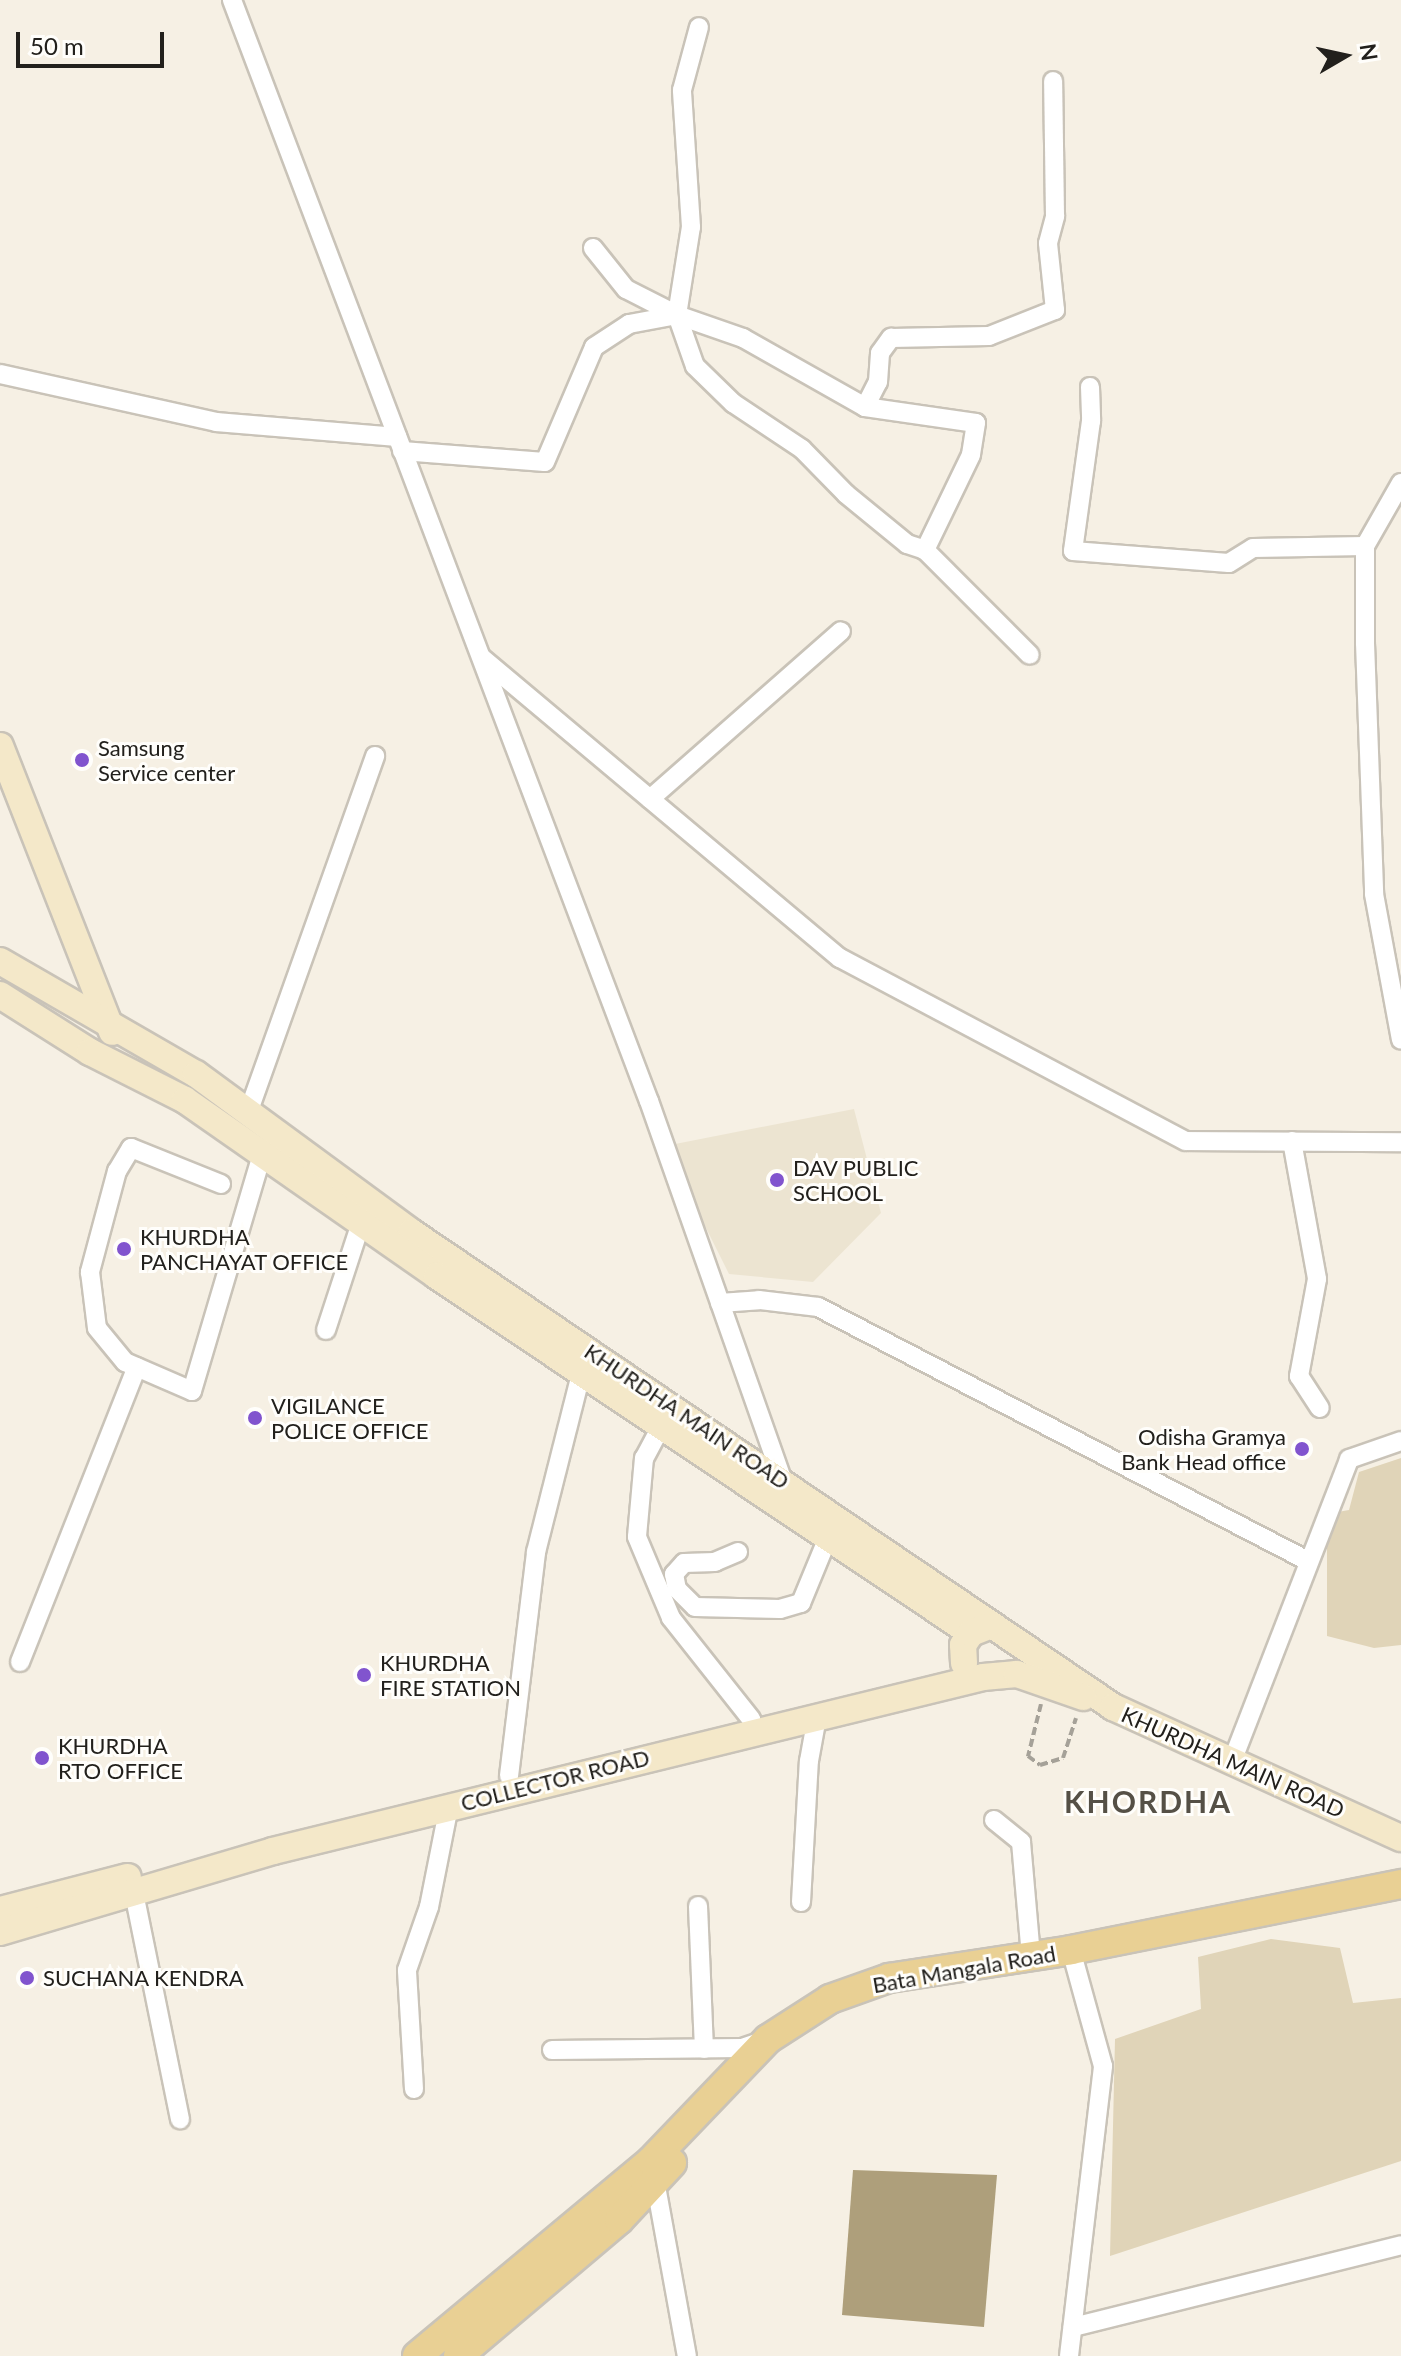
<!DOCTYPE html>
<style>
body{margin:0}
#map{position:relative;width:1401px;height:2356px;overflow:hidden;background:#f6f0e4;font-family:Lato,sans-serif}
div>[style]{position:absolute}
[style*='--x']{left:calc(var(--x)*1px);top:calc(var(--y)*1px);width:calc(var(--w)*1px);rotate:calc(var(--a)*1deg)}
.built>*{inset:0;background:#ece4d1}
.green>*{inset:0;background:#e0d4b8}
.water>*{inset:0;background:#ae9f7b}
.path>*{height:4px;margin-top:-2px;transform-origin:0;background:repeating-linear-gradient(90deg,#a5a198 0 8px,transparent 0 12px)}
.roads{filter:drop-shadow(2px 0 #c9c3b8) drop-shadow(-2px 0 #c9c3b8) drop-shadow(0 2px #c9c3b8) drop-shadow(0 -2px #c9c3b8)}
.street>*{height:18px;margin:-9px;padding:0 9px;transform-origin:9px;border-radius:9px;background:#fff}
.secondary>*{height:26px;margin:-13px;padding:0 13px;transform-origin:13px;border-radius:13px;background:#f4e8c9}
.primary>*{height:28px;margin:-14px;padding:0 14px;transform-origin:14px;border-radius:14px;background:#e9d094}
.dots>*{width:22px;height:22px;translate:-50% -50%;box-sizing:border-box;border:4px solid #fffefb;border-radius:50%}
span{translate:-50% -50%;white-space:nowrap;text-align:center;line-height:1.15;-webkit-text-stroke:6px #fffefb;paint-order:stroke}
.poi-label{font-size:22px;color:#22201c}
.left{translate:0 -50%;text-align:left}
.right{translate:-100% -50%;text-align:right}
.street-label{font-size:22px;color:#22201c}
.district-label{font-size:30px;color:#555046;font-weight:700;letter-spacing:2px}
.north{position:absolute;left:1305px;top:16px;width:80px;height:80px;-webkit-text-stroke:6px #fffefb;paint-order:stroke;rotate:81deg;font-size:22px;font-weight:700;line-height:32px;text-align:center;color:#22201c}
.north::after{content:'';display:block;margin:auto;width:28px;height:36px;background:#22201c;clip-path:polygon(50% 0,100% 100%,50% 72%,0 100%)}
.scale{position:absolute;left:16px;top:32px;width:148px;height:36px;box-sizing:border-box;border:4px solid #22201c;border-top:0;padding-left:10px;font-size:24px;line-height:28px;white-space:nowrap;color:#22201c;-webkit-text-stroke:6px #fffefb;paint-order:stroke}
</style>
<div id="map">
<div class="built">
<div style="clip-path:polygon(854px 1109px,881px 1213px,813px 1282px,729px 1274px,665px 1146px)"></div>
</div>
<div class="green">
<div style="clip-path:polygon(1401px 1458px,1401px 1645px,1374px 1648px,1327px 1636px,1327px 1514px,1349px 1510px,1359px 1472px)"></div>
<div style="clip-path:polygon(1271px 1939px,1340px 1948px,1353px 2003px,1401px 1998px,1401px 2161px,1110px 2256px,1115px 2039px,1201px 2009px,1198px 1957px)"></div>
</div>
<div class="water">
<div style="clip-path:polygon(853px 2170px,997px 2175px,984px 2327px,842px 2315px)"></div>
</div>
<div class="path">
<div style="--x:1041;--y:1704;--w:54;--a:104"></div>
<div style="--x:1028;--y:1756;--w:15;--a:37"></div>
<div style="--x:1040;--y:1765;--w:24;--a:-17"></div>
<div style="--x:1063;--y:1758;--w:42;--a:-72"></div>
</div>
<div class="roads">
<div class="street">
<div style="--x:232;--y:0;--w:1177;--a:69.26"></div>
<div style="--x:649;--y:1101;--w:403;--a:70.6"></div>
<div style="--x:593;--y:248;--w:53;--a:51.2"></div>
<div style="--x:626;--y:289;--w:57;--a:27"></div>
<div style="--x:677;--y:315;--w:54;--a:70.6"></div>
<div style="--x:695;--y:366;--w:53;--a:44.2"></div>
<div style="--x:733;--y:403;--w:83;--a:33.7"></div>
<div style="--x:802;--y:449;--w:63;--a:45.6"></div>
<div style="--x:846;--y:494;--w:79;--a:39.3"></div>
<div style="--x:907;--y:544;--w:19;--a:18"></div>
<div style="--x:925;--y:550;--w:148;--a:45"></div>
<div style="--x:677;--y:315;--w:89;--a:-81"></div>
<div style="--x:691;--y:227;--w:137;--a:-93.8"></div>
<div style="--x:682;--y:90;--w:65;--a:-74.9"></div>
<div style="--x:0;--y:374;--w:221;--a:12.5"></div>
<div style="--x:216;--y:422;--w:182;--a:4.7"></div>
<div style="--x:1090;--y:387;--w:34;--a:88"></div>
<div style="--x:1091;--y:421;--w:131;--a:97.9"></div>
<div style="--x:1073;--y:551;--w:156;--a:4.4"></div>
<div style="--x:1229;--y:563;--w:28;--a:-32"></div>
<div style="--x:1253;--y:548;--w:112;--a:-1"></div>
<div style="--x:865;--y:407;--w:112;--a:8.2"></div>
<div style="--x:976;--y:423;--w:32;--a:99"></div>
<div style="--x:971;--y:455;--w:106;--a:115.8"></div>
<div style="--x:402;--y:451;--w:143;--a:4.4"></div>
<div style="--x:545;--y:462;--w:125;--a:-66.9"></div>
<div style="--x:594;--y:347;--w:42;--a:-33.3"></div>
<div style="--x:629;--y:324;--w:49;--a:-10.6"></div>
<div style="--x:677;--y:315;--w:70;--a:19.2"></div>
<div style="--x:743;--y:338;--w:140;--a:29.5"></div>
<div style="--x:865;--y:407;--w:28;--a:-63"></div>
<div style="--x:878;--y:382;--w:29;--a:-86"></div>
<div style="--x:880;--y:353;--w:19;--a:-54"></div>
<div style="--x:891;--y:338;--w:98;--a:-1.2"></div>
<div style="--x:989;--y:336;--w:71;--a:-21.5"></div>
<div style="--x:1055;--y:310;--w:67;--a:-96"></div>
<div style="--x:1048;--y:243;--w:28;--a:-75"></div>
<div style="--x:1055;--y:216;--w:135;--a:-90.8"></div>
<div style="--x:1401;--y:483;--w:73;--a:119.7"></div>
<div style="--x:1365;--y:546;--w:97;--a:90"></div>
<div style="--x:1365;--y:643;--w:251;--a:87.9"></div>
<div style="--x:1374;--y:894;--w:148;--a:79.5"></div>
<div style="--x:482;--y:658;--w:467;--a:40"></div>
<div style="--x:840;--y:958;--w:391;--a:27.9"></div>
<div style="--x:1186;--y:1141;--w:215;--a:0.3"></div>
<div style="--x:650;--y:799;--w:254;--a:-41.3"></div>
<div style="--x:248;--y:1113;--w:379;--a:-70.4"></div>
<div style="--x:1292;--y:1141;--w:140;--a:79.7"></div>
<div style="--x:1317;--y:1279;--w:99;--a:100.5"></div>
<div style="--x:1299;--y:1376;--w:38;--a:57"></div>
<div style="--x:221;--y:1184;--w:97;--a:-158.2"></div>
<div style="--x:131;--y:1148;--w:27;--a:121"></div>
<div style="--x:117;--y:1171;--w:105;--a:105"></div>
<div style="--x:90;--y:1272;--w:56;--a:82.9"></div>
<div style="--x:97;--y:1328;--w:44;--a:50.5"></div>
<div style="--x:125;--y:1362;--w:73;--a:23.4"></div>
<div style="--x:192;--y:1391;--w:247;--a:-73.5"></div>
<div style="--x:720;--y:1303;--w:39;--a:-4"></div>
<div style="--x:759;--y:1300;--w:59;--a:6.8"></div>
<div style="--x:818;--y:1307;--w:552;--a:27.4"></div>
<div style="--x:326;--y:1330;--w:113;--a:-71.9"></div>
<div style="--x:663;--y:1423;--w:40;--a:118"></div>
<div style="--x:644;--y:1458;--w:79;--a:95.1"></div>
<div style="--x:637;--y:1537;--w:88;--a:67.2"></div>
<div style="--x:671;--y:1618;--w:129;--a:51.6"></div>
<div style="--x:738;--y:1552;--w:25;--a:157"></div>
<div style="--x:715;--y:1562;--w:31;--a:178"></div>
<div style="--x:684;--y:1563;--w:15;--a:132"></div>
<div style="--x:674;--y:1574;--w:15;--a:79"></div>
<div style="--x:677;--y:1589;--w:25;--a:45"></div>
<div style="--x:695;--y:1607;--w:85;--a:1.3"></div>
<div style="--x:780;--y:1609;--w:22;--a:-16"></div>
<div style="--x:801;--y:1603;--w:74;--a:-67.6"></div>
<div style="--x:20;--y:1662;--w:317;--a:-68.4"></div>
<div style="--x:1231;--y:1764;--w:327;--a:-68.8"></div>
<div style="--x:1349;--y:1459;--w:55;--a:-19.1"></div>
<div style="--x:509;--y:1776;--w:226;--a:-83.1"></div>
<div style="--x:536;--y:1552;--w:188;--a:-75.8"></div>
<div style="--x:994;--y:1820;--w:35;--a:39"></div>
<div style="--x:1021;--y:1842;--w:115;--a:85"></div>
<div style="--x:134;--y:1893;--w:231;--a:78.5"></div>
<div style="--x:801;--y:1902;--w:141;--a:-86.8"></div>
<div style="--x:809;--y:1761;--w:45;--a:-79.7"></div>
<div style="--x:698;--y:1906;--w:143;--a:87.6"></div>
<div style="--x:552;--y:2050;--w:190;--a:-0.6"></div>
<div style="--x:742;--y:2048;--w:21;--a:-19"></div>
<div style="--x:414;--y:2089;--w:119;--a:-93.4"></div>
<div style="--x:407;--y:1970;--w:67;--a:-70.8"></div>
<div style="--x:429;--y:1907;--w:103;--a:-78.8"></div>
<div style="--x:654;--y:2175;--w:184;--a:79.7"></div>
<div style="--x:1073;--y:2327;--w:338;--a:-14"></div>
<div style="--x:1069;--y:2356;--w:292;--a:-83.3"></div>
<div style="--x:1103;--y:2066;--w:120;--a:-105.4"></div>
</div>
<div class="secondary">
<div style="--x:0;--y:746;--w:307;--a:68.6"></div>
<div style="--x:0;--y:961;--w:226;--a:30"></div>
<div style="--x:196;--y:1074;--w:267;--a:36.3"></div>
<div style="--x:411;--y:1232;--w:848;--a:34.08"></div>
<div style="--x:1113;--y:1707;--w:316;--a:24.5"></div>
<div style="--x:0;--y:995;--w:107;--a:32.3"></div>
<div style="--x:90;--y:1052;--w:106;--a:26.8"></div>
<div style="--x:185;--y:1100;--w:307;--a:34.9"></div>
<div style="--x:437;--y:1276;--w:642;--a:33.76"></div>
<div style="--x:964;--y:1663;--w:18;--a:-93"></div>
<div style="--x:963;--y:1645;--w:14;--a:-56"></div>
<div style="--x:971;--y:1633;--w:17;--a:-21"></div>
<div style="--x:0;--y:1910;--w:132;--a:-14.5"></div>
<div style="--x:0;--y:1932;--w:285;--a:-16.5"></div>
<div style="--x:273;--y:1851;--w:731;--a:-13.77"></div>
<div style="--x:983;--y:1677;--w:34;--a:-5"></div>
<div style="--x:1017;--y:1674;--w:70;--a:19.2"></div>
</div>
<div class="primary">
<div style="--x:417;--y:2356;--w:305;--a:-39.8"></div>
<div style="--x:651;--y:2161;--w:169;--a:-46.2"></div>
<div style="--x:768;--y:2039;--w:74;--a:-32.8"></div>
<div style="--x:830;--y:1999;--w:63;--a:-19.6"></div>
<div style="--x:889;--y:1978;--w:184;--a:-8.7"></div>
<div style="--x:1071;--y:1950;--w:337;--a:-11.3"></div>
<div style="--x:458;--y:2356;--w:211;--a:-40.2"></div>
<div style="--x:619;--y:2220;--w:78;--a:-47.1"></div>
</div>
</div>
<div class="dots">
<div style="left:82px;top:760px;background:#8154ce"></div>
<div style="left:777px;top:1180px;background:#8154ce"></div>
<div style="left:124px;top:1249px;background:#8154ce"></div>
<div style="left:255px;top:1418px;background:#8154ce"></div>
<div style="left:1302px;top:1449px;background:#8154ce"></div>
<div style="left:364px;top:1675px;background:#8154ce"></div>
<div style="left:42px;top:1758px;background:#8154ce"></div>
<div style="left:27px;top:1978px;background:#8154ce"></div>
</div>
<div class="poi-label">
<span class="left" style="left:98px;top:760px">Samsung<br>Service center</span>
<span class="left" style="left:793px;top:1180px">DAV PUBLIC<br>SCHOOL</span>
<span class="left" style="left:140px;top:1249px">KHURDHA<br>PANCHAYAT OFFICE</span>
<span class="left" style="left:271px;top:1418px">VIGILANCE<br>POLICE OFFICE</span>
<span class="right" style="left:1286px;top:1449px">Odisha Gramya<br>Bank Head office</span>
<span class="left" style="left:380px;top:1675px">KHURDHA<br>FIRE STATION</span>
<span class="left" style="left:58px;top:1758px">KHURDHA<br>RTO OFFICE</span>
<span class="left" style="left:43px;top:1978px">SUCHANA KENDRA</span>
</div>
<div class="street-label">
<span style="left:687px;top:1416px;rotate:34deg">KHURDHA MAIN ROAD</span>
<span style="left:1233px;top:1762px;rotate:24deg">KHURDHA MAIN ROAD</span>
<span style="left:555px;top:1780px;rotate:-14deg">COLLECTOR ROAD</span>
<span style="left:964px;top:1969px;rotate:-10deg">Bata Mangala Road</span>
</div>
<div class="district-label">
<span style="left:1148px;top:1801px">KHORDHA</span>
</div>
<div class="north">N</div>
<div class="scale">50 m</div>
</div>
